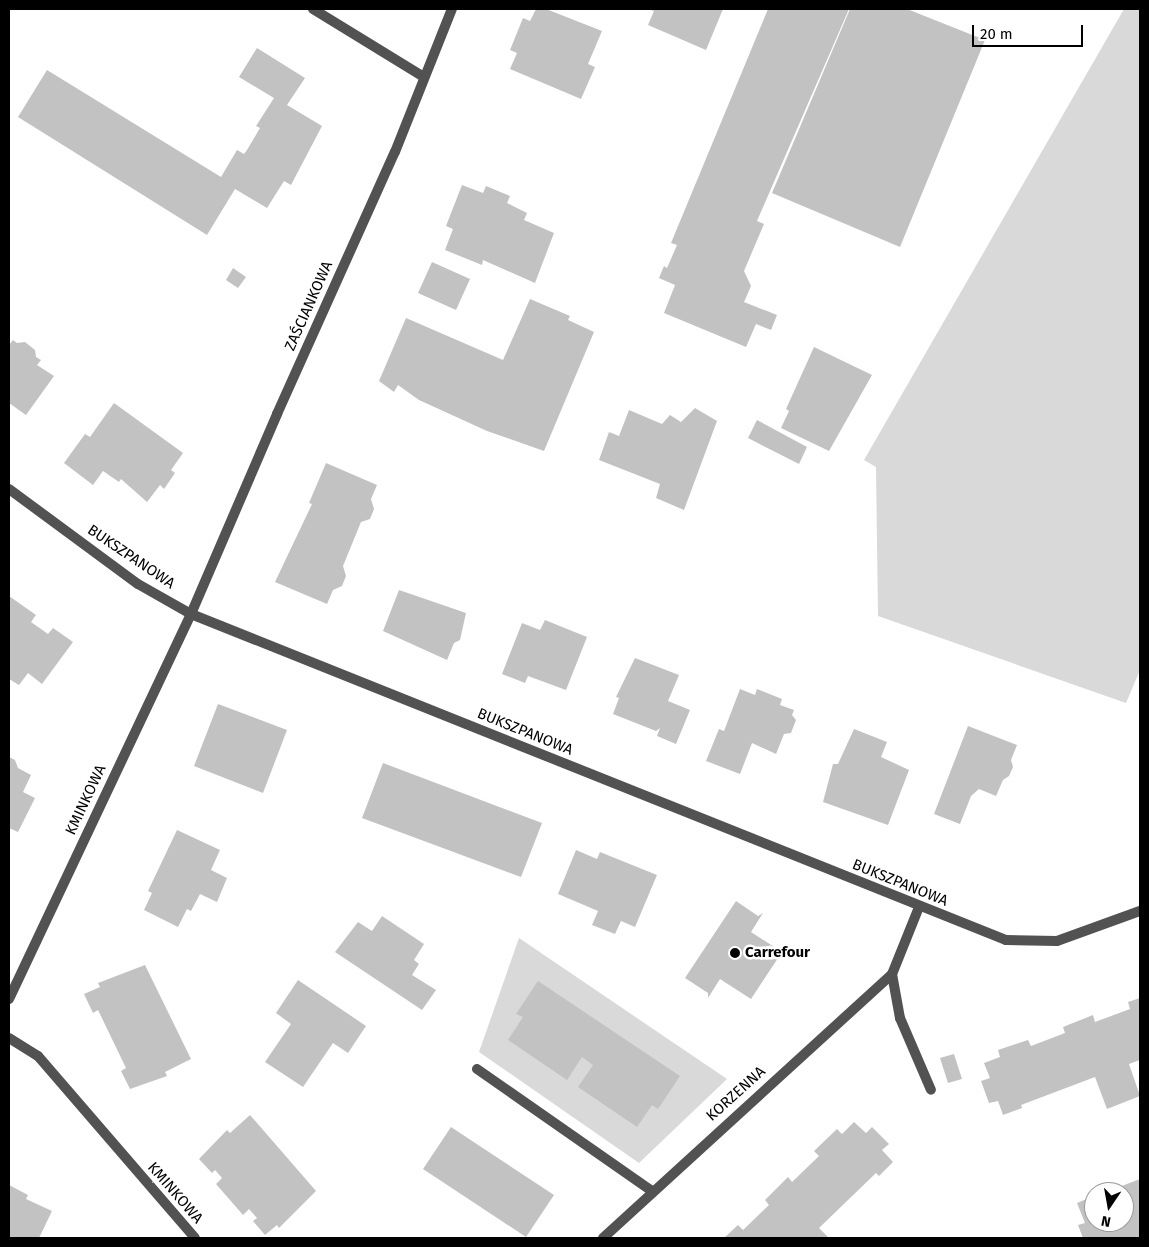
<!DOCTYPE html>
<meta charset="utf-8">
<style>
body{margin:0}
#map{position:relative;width:1149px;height:1247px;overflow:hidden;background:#fff;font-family:"Fira Sans",sans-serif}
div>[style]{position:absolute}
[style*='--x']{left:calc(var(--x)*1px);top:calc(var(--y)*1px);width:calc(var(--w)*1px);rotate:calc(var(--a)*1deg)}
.green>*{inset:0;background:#d9d9d9}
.building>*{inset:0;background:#c2c2c2}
.lane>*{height:10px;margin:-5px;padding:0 5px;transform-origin:5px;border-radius:5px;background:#525252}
.street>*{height:10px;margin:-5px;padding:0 5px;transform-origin:5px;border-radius:5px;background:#525252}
.dots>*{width:14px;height:14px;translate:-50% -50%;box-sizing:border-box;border:2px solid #fff;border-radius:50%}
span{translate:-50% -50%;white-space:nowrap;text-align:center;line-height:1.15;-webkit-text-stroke:5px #fff;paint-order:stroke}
.street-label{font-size:15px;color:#000}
.poi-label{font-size:15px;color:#000;font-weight:700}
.left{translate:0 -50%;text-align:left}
.frame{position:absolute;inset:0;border:10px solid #000;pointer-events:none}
.north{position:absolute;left:1084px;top:1182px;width:50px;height:50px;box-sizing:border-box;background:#fff;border:1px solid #999;border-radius:50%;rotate:192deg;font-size:14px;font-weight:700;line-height:20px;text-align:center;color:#000}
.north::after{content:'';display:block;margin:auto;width:18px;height:22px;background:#000;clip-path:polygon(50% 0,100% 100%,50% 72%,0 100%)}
.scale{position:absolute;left:972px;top:25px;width:111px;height:22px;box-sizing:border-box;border:2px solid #000;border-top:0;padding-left:6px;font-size:15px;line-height:18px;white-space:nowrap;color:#000;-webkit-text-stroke:4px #fff;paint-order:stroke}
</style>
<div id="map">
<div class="green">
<div style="clip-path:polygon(1124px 9px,1140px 9px,1140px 670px,1126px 703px,878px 616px,876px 467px,864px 460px)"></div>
<div style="clip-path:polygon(519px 938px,727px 1079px,639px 1163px,479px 1052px)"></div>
</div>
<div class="building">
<div style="clip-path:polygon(536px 9px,546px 9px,602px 31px,588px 64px,595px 67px,581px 99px,510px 69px,517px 53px,510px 50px,523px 18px,530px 21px)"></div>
<div style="clip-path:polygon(647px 9px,723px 9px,706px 50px,648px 25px,654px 11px)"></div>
<div style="clip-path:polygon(768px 9px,849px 9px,757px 221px,764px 224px,744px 271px,751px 286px,744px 302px,777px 315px,771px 330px,756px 324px,746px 347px,664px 313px,675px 285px,659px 278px,664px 266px,667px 268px,677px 245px,671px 243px)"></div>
<div style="clip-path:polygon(850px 9px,907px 9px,985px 40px,900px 247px,772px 193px)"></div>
<div style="clip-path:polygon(257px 48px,305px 78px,287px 105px,322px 126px,291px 185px,284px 181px,267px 208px,235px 189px,207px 235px,18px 117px,47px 70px,221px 177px,237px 150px,244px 154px,247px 150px,260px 128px,256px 126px,274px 98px,239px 77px)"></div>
<div style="clip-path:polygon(462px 185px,483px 193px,486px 186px,510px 196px,507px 203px,527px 213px,524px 220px,554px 233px,535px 283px,483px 260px,482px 265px,445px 250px,453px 229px,446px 226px)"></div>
<div style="clip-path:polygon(432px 262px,470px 279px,456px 310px,418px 293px)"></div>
<div style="clip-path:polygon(233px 268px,246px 277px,238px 288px,226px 280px)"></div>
<div style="clip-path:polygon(530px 299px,570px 316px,568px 320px,594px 332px,544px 451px,487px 431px,419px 400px,398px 385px,394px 392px,379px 381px,406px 318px,503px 360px)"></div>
<div style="clip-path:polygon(13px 340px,17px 343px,25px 342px,35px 350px,36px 357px,41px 360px,37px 365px,54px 376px,26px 415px,9px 403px,9px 345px)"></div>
<div style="clip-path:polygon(814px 347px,872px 375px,829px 451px,781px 428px,789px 411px,786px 409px)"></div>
<div style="clip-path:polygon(114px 403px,183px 453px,171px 470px,175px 473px,164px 489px,160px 485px,147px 502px,121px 479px,119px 482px,103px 471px,93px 485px,64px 463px,85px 434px,90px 437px)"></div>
<div style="clip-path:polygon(695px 408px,717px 421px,684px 510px,656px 498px,660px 484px,599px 460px,609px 432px,619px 436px,629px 410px,662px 424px,670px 415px,681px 422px)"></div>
<div style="clip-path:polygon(757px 420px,807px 447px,799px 464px,748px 438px)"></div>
<div style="clip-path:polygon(326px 463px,377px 485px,371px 499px,374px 509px,370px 519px,361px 522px,343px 566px,346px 576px,342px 586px,333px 590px,327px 604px,275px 582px,312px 504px,309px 503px)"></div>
<div style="clip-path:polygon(399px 590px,466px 613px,460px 640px,454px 643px,447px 660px,383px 631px)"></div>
<div style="clip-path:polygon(9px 596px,36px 615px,31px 622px,48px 634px,53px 628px,73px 642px,42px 684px,28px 673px,19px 685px,9px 679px)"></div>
<div style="clip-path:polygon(545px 620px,587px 637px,566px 690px,528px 676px,525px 683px,502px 674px,522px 623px,540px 630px)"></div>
<div style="clip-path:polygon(635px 658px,679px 675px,668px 701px,690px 710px,676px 744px,657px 736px,660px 728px,656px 731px,613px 714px,619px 698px,616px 697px)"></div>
<div style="clip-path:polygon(740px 689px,755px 695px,757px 689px,782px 699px,780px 705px,794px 710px,792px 715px,796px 720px,791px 733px,784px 734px,776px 754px,752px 743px,740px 774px,706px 761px,719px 729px,724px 731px)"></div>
<div style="clip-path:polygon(218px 704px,287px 730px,263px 793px,194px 766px)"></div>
<div style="clip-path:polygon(968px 726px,1017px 745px,1011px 760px,1013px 767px,1009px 776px,1003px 780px,996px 796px,979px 789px,971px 796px,960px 824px,934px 814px)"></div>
<div style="clip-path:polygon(854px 729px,887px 742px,881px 757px,909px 770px,888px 825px,823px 802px,833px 764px,838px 764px)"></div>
<div style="clip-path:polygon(9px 757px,15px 760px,18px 768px,31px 775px,23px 792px,35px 798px,18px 832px,9px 828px)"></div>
<div style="clip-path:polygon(383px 763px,542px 823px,521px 877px,362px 818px)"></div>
<div style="clip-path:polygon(177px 830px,220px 850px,211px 870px,227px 878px,217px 902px,200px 894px,191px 911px,187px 909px,178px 927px,144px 910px,152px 893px,148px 891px)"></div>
<div style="clip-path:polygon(576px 850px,597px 859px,600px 852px,657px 875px,635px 927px,621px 921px,615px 934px,592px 925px,598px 911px,558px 894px)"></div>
<div style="clip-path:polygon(736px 901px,758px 916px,763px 913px,751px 932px,782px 952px,751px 999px,720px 979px,708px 998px,708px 993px,685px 978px)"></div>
<div style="clip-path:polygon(382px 916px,424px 944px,414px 960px,419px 964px,412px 975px,436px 990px,422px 1010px,335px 952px,358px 922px,372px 931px)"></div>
<div style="clip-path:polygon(145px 965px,191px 1059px,165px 1072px,167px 1076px,130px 1089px,121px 1071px,126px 1068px,98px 1010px,93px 1013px,84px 994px,100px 987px,98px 983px)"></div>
<div style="clip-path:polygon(298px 980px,366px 1026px,348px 1053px,333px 1043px,303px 1087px,265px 1062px,291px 1024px,276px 1013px)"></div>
<div style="clip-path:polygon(538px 981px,680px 1076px,658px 1109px,652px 1105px,637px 1127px,578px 1087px,593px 1065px,582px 1057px,567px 1080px,508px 1040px,523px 1017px,516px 1014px)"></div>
<div style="clip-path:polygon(1140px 998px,1140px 1060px,1129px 1064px,1140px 1096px,1107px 1109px,1095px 1077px,1021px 1105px,1022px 1108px,1003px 1115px,998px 1101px,989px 1103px,981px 1081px,990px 1078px,984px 1063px,1000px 1057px,998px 1050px,1028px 1040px,1031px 1046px,1065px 1033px,1063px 1027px,1093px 1015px,1095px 1022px,1130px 1009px,1128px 1002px)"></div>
<div style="clip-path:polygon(954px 1054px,962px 1079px,948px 1083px,940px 1058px)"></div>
<div style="clip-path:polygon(250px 1115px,316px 1191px,279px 1228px,277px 1225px,265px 1235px,253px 1221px,257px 1218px,249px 1209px,243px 1215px,216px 1184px,222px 1178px,215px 1170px,212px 1173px,199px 1159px,227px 1130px,230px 1133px)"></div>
<div style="clip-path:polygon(854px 1122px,866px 1133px,872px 1127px,889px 1144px,882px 1150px,893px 1162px,879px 1176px,876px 1173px,819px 1228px,829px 1238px,724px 1238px,738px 1225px,743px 1230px,769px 1205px,765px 1200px,788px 1177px,792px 1182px,819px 1156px,814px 1151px,837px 1129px,842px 1134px)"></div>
<div style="clip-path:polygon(451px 1127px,554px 1195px,526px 1237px,423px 1169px)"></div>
<div style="clip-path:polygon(1140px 1179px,1140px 1238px,1083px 1238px,1078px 1225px,1085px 1223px,1077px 1203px,1094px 1196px,1094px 1222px,1124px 1222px,1124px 1192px,1106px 1192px)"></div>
<div style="clip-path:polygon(9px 1185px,28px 1195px,26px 1199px,52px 1211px,39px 1238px,9px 1238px)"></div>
</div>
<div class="lane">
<div style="--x:477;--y:1069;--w:213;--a:34.9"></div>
</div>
<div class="street">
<div style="--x:313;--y:9;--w:130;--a:31.5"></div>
<div style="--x:9;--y:489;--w:160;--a:36.4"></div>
<div style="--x:138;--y:584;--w:61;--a:29.5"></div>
<div style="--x:191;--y:614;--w:878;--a:21.8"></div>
<div style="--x:1006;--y:940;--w:51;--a:1.1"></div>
<div style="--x:1057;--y:941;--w:88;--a:-19.9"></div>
<div style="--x:919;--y:907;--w:72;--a:111.9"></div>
<div style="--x:892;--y:974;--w:45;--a:79.7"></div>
<div style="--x:900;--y:1018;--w:78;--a:66.7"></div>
<div style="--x:9;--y:999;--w:426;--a:-64.7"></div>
<div style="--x:191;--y:614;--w:218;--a:-66.7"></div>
<div style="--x:277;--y:414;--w:287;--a:-65.8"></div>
<div style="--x:395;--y:152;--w:154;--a:-68.3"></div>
<div style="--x:9;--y:1038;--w:34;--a:32"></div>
<div style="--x:38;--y:1056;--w:240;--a:49.2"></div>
<div style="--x:603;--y:1238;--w:391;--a:-42.4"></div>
</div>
<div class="dots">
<div style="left:735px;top:953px;background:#000"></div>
</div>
<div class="street-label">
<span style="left:309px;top:306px;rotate:-66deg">ZAŚCIANKOWA</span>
<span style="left:131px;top:557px;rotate:34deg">BUKSZPANOWA</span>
<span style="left:525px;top:732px;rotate:22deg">BUKSZPANOWA</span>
<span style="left:86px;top:800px;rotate:-65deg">KMINKOWA</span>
<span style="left:900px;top:883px;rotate:22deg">BUKSZPANOWA</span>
<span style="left:736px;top:1094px;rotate:-42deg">KORZENNA</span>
<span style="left:175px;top:1193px;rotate:49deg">KMINKOWA</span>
</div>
<div class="poi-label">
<span class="left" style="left:745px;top:953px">Carrefour</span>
</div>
<div class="frame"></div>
<div class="north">N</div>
<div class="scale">20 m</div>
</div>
